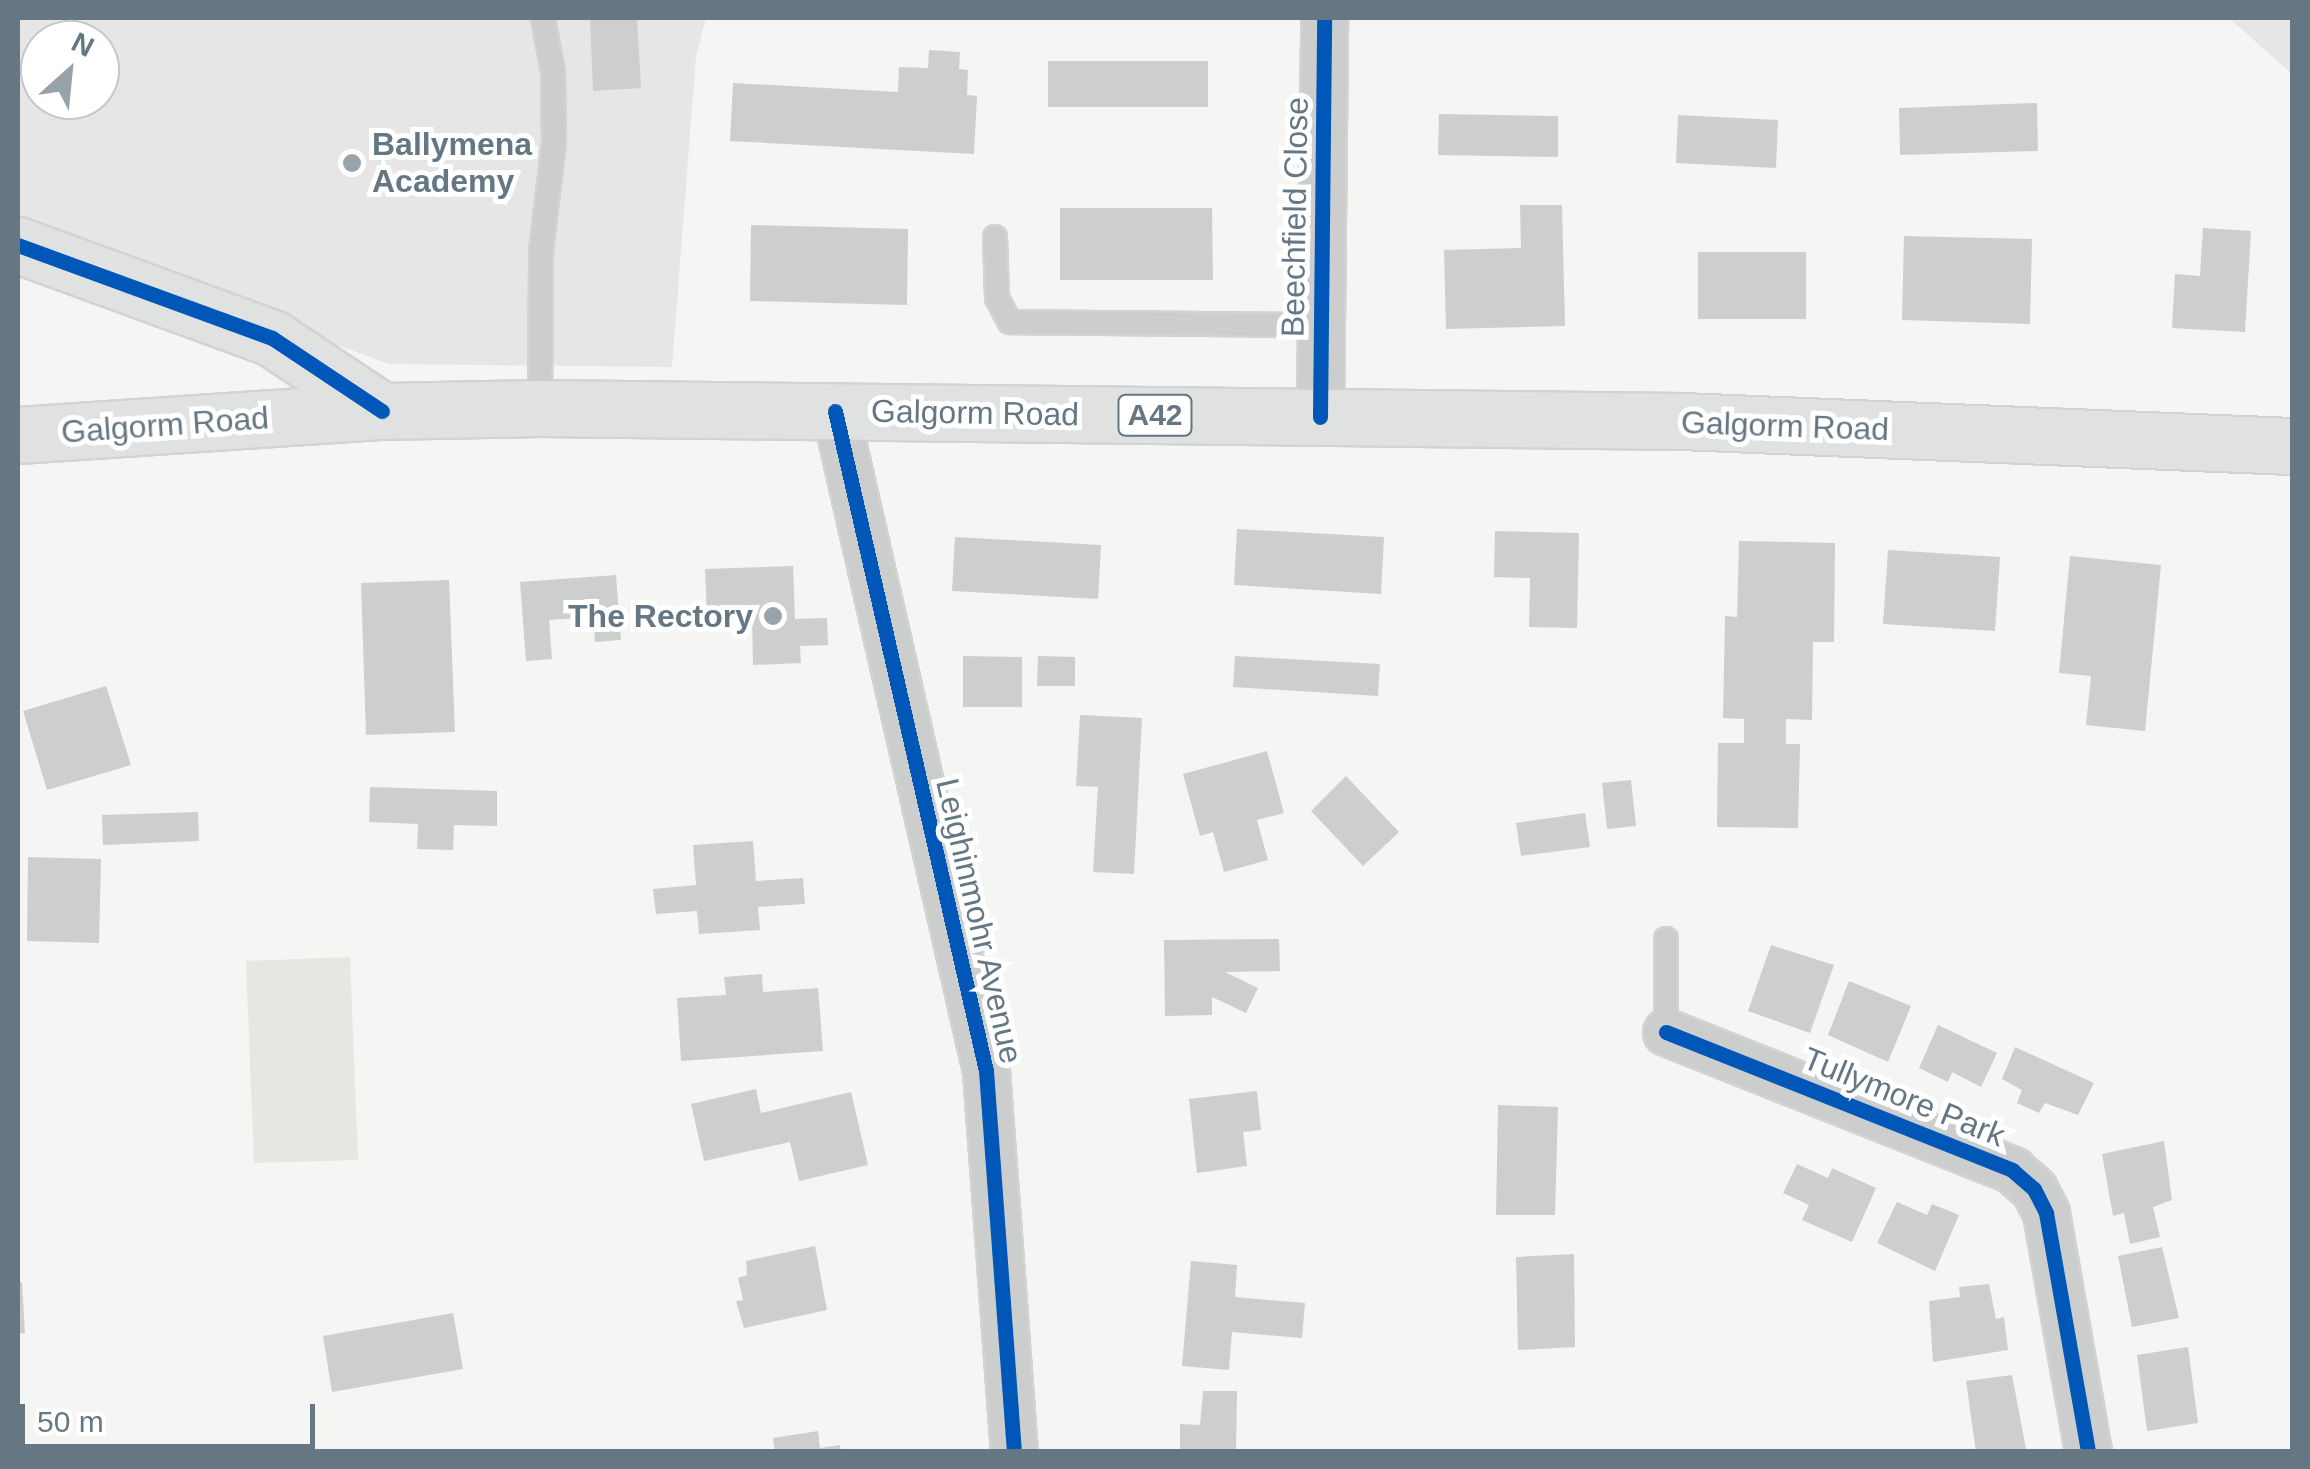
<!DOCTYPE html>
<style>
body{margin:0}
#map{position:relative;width:2310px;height:1469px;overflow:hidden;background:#f5f5f3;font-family:Arial,sans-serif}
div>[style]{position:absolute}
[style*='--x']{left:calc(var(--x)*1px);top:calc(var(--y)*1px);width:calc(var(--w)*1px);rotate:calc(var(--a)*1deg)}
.built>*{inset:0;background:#e5e6e5}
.green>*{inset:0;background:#e4e8e1}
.building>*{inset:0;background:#cdcece}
.roads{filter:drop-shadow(2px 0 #d2d3d4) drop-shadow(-2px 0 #d2d3d4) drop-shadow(0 2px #d2d3d4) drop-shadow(0 -2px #d2d3d4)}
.lane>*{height:22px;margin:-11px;padding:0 11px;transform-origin:11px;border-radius:11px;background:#cccece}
.street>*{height:45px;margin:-22.5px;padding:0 22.5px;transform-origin:22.5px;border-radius:22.5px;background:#cccece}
.secondary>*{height:55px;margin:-27.5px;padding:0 27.5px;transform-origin:27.5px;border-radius:27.5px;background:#e0e1e1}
.primary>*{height:55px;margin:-27.5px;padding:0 27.5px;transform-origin:27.5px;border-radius:27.5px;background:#e0e1e1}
.cycleway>*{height:15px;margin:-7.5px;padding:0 7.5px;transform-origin:7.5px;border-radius:7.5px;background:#0057b8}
.dots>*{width:28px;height:28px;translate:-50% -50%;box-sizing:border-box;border:5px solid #fff;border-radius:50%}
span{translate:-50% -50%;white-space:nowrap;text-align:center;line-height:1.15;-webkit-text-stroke:10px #fff;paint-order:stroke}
.shield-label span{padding:2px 8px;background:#fff;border:2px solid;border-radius:8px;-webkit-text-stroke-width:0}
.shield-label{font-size:30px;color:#647783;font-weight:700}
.poi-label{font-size:32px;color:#647783;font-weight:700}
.left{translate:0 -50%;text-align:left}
.right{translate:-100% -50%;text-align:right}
.street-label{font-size:32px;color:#647783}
.frame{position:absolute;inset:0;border:20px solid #647783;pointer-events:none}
.north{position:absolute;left:20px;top:20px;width:100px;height:100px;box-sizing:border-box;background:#fff;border:2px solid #c1c9cd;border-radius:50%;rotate:27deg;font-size:28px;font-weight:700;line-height:40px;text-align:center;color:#647783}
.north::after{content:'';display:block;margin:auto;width:35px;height:45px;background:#97a3aa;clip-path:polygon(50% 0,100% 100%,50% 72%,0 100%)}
.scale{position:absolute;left:20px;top:1404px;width:295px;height:45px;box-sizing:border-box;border:5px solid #647783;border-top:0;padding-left:12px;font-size:30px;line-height:35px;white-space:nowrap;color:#647783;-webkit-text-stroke:8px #fff;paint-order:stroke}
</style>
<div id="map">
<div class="built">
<div style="clip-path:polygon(evenodd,18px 18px,706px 18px,696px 56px,672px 367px,389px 364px,18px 227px,18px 18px,40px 40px,100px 40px,100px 100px,40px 100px,40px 40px)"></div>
<div style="clip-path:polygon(2229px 18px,2292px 18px,2292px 74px)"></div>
</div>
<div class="green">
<div style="clip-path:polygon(350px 957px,358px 1160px,254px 1163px,246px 961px)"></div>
</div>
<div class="building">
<div style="clip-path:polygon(590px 18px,637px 18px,641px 88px,593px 91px)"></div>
<div style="clip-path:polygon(929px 50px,960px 52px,959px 69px,968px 70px,967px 95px,977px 96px,974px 154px,730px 141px,733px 83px,898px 92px,899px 67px,928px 68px)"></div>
<div style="clip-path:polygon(1048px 61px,1208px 61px,1208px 107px,1048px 107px)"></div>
<div style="clip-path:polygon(2037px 103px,2038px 151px,1900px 155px,1899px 108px)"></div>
<div style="clip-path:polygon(1439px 114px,1558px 116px,1558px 157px,1438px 155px)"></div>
<div style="clip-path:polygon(1678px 115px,1778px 120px,1776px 168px,1676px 163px)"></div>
<div style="clip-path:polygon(1520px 205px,1562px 205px,1565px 326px,1446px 329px,1444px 250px,1521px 248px)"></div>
<div style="clip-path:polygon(1060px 208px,1212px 208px,1213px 280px,1060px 280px)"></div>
<div style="clip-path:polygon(751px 225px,908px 229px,907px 305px,750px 301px)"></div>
<div style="clip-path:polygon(2203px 228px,2251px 231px,2245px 332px,2172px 328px,2175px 274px,2200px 276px)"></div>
<div style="clip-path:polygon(1904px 236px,2032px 239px,2030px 324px,1902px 320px)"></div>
<div style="clip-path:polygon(1698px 252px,1806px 252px,1806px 319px,1698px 319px)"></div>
<div style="clip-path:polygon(1237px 529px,1384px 537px,1381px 594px,1234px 585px)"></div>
<div style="clip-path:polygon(1495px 531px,1579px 533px,1577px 628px,1529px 627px,1530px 578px,1494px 577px)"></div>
<div style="clip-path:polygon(955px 537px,1101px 545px,1098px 599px,952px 591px)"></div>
<div style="clip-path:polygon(1739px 541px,1835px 543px,1834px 642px,1813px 642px,1812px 720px,1786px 719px,1786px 744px,1800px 744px,1798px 828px,1717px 827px,1718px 743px,1744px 743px,1744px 719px,1723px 718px,1725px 616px,1737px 617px)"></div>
<div style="clip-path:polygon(1888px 550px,2000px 557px,1995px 631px,1883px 624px)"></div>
<div style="clip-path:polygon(2070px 556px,2161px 565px,2145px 731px,2086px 725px,2091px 676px,2059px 673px)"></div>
<div style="clip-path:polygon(793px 566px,795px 619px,827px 618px,828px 645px,800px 646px,801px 663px,753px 665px,752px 615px,707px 617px,705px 569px)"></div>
<div style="clip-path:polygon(616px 575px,621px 640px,595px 642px,593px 617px,549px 620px,552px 659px,526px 661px,520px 582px)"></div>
<div style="clip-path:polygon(449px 580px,455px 732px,366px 735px,361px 583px)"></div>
<div style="clip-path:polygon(963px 656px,1022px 657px,1022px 707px,963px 707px)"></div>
<div style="clip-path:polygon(1038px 656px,1075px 657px,1075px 686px,1037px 686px)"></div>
<div style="clip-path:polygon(1235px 656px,1380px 664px,1378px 696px,1233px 687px)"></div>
<div style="clip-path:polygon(106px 686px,131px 765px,47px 790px,23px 711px)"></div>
<div style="clip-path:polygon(1080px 715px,1142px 718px,1134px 874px,1093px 872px,1098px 787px,1076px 786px)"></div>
<div style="clip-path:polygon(1267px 751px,1284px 813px,1257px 820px,1268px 860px,1224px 872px,1213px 832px,1200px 836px,1183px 774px)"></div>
<div style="clip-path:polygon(1346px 776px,1399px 832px,1363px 866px,1311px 811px)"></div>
<div style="clip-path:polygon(1631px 780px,1636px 826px,1607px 829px,1602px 783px)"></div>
<div style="clip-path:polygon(370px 787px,497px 791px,497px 826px,454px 825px,453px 850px,417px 849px,418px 824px,369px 822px)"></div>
<div style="clip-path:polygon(198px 812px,199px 841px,103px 845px,102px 815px)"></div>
<div style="clip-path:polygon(1585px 813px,1590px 847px,1521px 856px,1516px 823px)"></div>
<div style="clip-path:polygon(753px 841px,756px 881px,803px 878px,805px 904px,758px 907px,760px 930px,699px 934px,697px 911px,656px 914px,653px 889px,696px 885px,693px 845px)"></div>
<div style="clip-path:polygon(28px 857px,101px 859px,99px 943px,27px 941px)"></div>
<div style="clip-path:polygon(1279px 939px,1280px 971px,1225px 972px,1258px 988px,1246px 1013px,1212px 997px,1212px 1015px,1165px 1016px,1164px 940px)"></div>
<div style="clip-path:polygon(1771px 945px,1834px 965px,1810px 1033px,1748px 1011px)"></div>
<div style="clip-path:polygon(762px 974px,763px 992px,818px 988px,823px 1051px,681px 1061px,677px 998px,726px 995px,724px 977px)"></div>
<div style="clip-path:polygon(1849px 981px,1911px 1006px,1888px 1062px,1828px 1035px)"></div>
<div style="clip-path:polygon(1938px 1025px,1997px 1053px,1981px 1087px,1952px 1072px,1948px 1082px,1919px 1068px)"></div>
<div style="clip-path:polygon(2015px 1047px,2094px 1083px,2078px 1115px,2045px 1103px,2039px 1113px,2017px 1103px,2022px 1090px,2002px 1079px)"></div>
<div style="clip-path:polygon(756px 1089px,761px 1113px,851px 1092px,868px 1165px,799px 1181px,790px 1142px,704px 1161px,691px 1104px)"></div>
<div style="clip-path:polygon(1257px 1091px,1261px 1130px,1243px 1132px,1247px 1166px,1197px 1173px,1189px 1099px)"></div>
<div style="clip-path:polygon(1498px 1105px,1558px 1107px,1555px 1215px,1496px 1215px)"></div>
<div style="clip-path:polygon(2164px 1141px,2172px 1200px,2153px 1207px,2160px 1237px,2130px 1244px,2124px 1213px,2113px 1216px,2102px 1154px)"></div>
<div style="clip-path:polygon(1797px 1164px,1828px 1178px,1832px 1168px,1876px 1188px,1852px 1242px,1802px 1220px,1809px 1205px,1783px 1193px)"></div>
<div style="clip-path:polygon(1897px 1202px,1927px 1215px,1932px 1204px,1959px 1215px,1935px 1271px,1877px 1243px)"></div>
<div style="clip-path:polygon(815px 1246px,827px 1310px,744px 1328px,736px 1301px,743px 1300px,738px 1278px,747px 1275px,746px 1261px)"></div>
<div style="clip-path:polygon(2162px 1247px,2179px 1318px,2132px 1327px,2118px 1256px)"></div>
<div style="clip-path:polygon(1574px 1254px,1575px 1347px,1518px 1350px,1516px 1257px)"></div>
<div style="clip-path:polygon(1191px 1261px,1237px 1265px,1235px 1297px,1305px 1303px,1302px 1338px,1232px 1332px,1229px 1370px,1182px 1366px)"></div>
<div style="clip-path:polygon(18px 1282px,22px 1282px,25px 1333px,18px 1334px)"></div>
<div style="clip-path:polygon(1989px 1284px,1996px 1319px,2004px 1317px,2008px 1350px,1933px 1362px,1929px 1301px,1960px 1297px,1959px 1287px)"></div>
<div style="clip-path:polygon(453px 1313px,463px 1369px,332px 1392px,323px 1336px)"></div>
<div style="clip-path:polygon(2188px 1347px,2198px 1423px,2147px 1431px,2137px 1355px)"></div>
<div style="clip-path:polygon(2012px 1375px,2026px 1449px,1976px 1452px,1966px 1381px)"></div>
<div style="clip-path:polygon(1203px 1391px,1237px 1391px,1236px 1452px,1180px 1452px,1180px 1424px,1200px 1425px)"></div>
<div style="clip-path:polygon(818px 1431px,820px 1448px,840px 1445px,841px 1452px,775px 1452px,773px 1438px)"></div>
</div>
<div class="roads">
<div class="lane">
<div style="--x:995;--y:237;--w:61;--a:88.1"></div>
<div style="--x:997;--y:298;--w:27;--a:62"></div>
<div style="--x:1010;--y:322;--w:311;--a:0.6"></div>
<div style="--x:540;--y:408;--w:157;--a:-89.6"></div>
<div style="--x:541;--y:251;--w:110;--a:-83.2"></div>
<div style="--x:554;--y:142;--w:70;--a:-90.8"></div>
<div style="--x:553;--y:72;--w:55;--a:-100.5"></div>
<div style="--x:1666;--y:939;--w:93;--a:90"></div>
</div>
<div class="street">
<div style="--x:835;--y:411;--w:677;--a:77.11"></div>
<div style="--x:986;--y:1071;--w:382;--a:85.8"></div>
<div style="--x:1320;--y:417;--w:399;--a:-89.4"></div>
<div style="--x:1666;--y:1032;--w:373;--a:21.7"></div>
<div style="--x:2012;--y:1170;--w:29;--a:41"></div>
<div style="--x:2034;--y:1189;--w:27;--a:63"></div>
<div style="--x:2046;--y:1213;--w:243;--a:80"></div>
</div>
<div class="secondary">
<div style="--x:18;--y:245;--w:270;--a:20.1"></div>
<div style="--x:272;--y:338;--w:132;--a:33.6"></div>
</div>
<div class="primary">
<div style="--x:18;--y:435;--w:365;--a:-3.8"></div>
<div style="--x:382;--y:411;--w:158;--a:-1.1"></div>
<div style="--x:540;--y:408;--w:1142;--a:0.65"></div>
<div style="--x:1682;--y:421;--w:611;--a:2.35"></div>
</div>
</div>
<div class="cycleway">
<div style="--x:18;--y:245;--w:270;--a:20.1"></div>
<div style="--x:272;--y:338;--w:132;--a:33.6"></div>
<div style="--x:835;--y:411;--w:677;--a:77.11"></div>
<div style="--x:986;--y:1071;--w:382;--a:85.8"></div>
<div style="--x:1320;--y:417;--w:399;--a:-89.4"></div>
<div style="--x:1666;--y:1032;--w:373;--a:21.7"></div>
<div style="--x:2012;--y:1170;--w:29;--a:41"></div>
<div style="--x:2034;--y:1189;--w:27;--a:63"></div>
<div style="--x:2046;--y:1213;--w:243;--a:80"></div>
</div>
<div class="dots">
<div style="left:352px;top:163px;background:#97a3aa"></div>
<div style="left:773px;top:616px;background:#97a3aa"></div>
</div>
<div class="shield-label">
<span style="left:1155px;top:415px">A42</span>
</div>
<div class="poi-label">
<span class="left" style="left:372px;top:163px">Ballymena<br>Academy</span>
<span class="right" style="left:753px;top:616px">The Rectory</span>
</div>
<div class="street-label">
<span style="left:1295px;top:217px;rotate:-89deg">Beechfield Close</span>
<span style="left:975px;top:413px;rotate:1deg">Galgorm Road</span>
<span style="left:165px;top:425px;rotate:-4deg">Galgorm Road</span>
<span style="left:1785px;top:426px;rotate:2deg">Galgorm Road</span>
<span style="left:979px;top:921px;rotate:77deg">Leighinmohr Avenue</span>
<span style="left:1904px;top:1097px;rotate:22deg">Tullymore Park</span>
</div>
<div class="frame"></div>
<div class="north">N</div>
<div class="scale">50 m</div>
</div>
